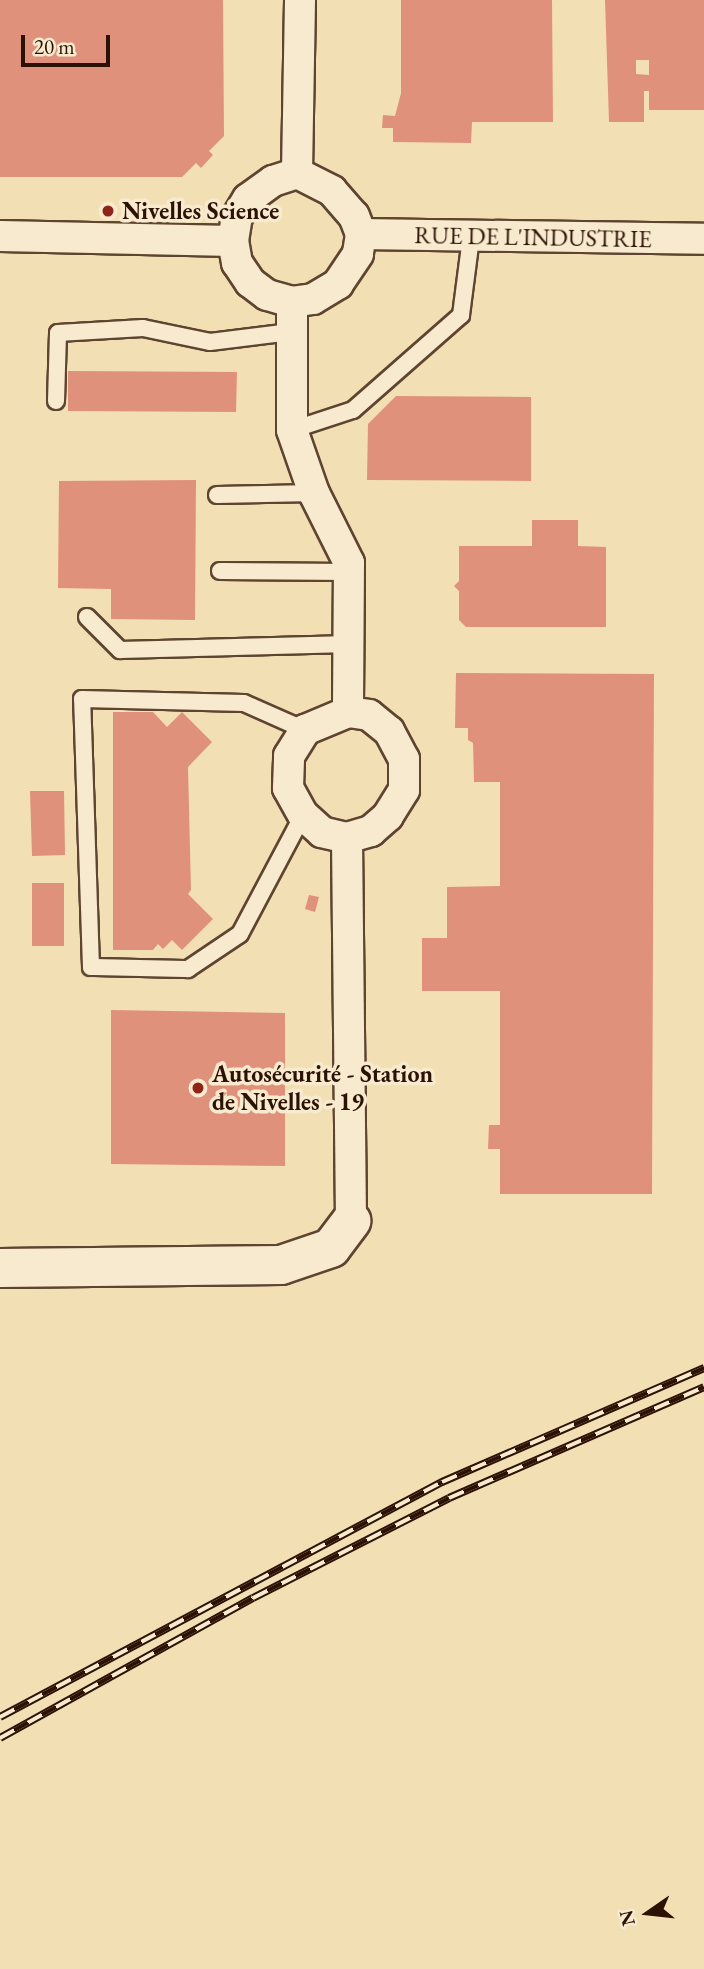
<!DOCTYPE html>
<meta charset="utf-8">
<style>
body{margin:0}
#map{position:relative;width:704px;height:1969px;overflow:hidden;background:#f2dfb4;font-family:"EB Garamond",serif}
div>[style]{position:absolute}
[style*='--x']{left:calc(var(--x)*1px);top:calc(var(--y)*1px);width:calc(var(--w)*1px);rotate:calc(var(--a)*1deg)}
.building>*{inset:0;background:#e0917b}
.roads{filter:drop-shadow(2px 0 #5e4431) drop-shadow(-2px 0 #5e4431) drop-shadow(0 2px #5e4431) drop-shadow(0 -2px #5e4431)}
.service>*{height:16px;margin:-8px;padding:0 8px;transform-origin:8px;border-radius:8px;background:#f7eace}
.minor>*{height:30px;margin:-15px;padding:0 15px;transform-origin:15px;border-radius:15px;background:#f7eace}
.tertiary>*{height:38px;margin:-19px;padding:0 19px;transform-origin:19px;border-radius:19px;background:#f7eace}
.rail>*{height:8px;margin-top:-4px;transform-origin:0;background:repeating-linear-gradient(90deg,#f7eace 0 16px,#2c1105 0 32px);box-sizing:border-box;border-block:2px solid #2c1105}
.dots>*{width:19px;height:19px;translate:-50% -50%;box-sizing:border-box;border:4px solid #f7eace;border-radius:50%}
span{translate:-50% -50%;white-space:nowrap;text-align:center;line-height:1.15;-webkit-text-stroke:7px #f7eace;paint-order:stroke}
.poi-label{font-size:24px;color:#2c1105;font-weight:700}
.left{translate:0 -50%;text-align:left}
.street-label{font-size:24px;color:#2c1105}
.north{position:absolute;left:613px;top:1878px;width:70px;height:70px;-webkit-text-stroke:5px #f7eace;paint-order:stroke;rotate:256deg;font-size:19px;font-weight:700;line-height:28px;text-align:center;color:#2c1105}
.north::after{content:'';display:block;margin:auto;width:24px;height:32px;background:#2c1105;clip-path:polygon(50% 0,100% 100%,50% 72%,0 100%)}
.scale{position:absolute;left:21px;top:35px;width:89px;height:32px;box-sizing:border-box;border:4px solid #2c1105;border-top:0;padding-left:9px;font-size:21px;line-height:24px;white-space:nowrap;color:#2c1105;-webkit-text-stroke:5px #f7eace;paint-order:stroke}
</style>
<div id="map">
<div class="building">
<div style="clip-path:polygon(0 0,223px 0,224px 136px,209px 151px,213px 155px,201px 168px,196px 163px,182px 177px,0 177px)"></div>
<div style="clip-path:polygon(401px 0,552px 0,553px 122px,472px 122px,471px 143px,393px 142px,393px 128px,382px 128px,383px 115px,395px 116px,401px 93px)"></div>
<div style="clip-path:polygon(evenodd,605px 0,704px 0,704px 110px,649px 110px,649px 91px,644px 91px,644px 122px,609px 122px,605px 0,636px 60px,649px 60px,649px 75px,636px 74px,636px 60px)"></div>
<div style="clip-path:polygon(68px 371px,237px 372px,236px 412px,68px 411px)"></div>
<div style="clip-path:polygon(396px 396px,531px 397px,531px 481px,367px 480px,368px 424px)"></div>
<div style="clip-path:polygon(196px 480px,195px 620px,111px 619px,111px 589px,58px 588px,59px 481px)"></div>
<div style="clip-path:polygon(532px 520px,578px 520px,578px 546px,606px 547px,606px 627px,466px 627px,459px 620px,459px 591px,454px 586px,459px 581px,459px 546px,532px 546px)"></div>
<div style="clip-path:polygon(456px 673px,654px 674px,652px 1194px,500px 1194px,500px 1149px,488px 1149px,489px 1125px,500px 1125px,500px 991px,422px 991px,422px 938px,447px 938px,447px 887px,500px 886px,500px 782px,474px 782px,473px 743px,468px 740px,468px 728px,455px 728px)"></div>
<div style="clip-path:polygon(113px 712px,153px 712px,167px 727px,182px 712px,212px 742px,188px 767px,191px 890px,188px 894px,213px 919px,182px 950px,172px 940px,163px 949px,158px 944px,153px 950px,113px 950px)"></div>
<div style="clip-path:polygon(30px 791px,64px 791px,65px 855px,32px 856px)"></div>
<div style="clip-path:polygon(32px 883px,64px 883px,64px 946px,32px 946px)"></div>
<div style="clip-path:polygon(309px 895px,319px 897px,315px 912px,305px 909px)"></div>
<div style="clip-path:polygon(111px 1010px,285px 1013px,285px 1166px,111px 1164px)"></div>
</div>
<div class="roads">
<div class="service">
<div style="--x:56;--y:401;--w:68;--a:-88.3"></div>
<div style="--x:58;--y:333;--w:85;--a:-3.4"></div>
<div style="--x:143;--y:328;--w:68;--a:11.8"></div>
<div style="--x:210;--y:342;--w:81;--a:-7.1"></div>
<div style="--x:292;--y:430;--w:64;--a:-18.2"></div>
<div style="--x:353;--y:410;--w:144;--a:-41.3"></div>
<div style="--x:461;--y:315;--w:78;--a:-82.6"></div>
<div style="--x:217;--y:495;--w:97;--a:-1.2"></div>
<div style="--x:220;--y:571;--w:129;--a:0.4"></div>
<div style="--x:87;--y:617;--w:47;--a:45"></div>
<div style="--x:120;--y:650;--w:230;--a:-1.5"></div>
<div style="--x:303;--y:815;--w:135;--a:117.9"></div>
<div style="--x:240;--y:934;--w:63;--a:146.1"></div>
<div style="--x:188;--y:969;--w:97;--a:-178.8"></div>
<div style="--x:91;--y:967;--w:268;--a:-91.9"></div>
<div style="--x:82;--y:699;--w:162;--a:1.4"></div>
<div style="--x:244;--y:703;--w:67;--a:23.9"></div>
</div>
<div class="minor">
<div style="--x:297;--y:173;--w:39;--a:27"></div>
<div style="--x:332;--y:191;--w:33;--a:49"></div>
<div style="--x:354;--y:216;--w:19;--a:69"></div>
<div style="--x:361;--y:234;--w:20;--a:99"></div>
<div style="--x:358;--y:254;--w:36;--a:124"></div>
<div style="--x:338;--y:284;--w:29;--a:149"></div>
<div style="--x:313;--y:299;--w:21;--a:172"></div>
<div style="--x:292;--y:302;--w:26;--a:-164"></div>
<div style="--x:267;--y:295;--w:21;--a:-143"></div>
<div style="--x:250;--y:282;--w:23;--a:-124"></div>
<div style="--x:237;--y:263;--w:22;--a:-100"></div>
<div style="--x:233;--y:241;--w:24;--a:-81"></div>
<div style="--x:237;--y:217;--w:21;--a:-59"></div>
<div style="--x:248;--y:199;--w:31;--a:-36"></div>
<div style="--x:273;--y:181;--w:25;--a:-18"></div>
<div style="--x:297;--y:173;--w:173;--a:-89"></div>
<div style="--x:361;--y:234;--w:343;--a:0.8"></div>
<div style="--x:0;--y:236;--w:233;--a:1.2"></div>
<div style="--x:292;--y:302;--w:128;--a:90"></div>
<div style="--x:292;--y:430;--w:67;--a:70.8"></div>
<div style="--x:314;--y:493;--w:78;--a:63.4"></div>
<div style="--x:349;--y:563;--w:149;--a:90.4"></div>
<div style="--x:348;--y:712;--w:21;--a:8"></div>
<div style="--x:369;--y:715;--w:26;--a:39"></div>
<div style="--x:389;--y:731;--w:32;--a:62"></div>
<div style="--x:404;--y:759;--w:31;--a:90"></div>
<div style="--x:404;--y:790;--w:31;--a:122"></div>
<div style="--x:388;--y:816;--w:23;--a:139"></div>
<div style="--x:371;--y:831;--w:25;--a:164"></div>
<div style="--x:347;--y:838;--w:26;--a:-167"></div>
<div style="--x:322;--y:832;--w:25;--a:-138"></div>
<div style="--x:303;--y:815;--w:31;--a:-119"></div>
<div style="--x:288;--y:788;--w:32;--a:-88"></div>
<div style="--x:289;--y:756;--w:31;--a:-58"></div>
<div style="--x:305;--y:730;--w:47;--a:-22.7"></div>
<div style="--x:347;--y:838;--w:383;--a:89.4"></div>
</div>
<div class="tertiary">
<div style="--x:0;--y:1268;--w:281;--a:-0.6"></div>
<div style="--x:281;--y:1265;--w:53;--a:-18.8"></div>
<div style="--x:331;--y:1248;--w:34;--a:-53"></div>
</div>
</div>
<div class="rail">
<div style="--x:0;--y:1717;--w:501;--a:-28"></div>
<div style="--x:442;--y:1482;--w:286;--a:-23.5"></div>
<div style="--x:0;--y:1738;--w:289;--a:-29"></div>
<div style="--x:253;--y:1598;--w:220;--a:-27"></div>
<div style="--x:449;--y:1498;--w:278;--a:-23.5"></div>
</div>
<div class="dots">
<div style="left:108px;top:211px;background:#8f2418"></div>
<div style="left:198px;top:1088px;background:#8f2418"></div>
</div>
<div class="poi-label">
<span class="left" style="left:122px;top:211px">Nivelles Science</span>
<span class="left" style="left:212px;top:1088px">Autosécurité - Station<br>de Nivelles - 19</span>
</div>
<div class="street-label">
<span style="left:533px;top:237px;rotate:1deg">RUE DE L'INDUSTRIE</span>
</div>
<div class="north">N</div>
<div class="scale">20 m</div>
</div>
